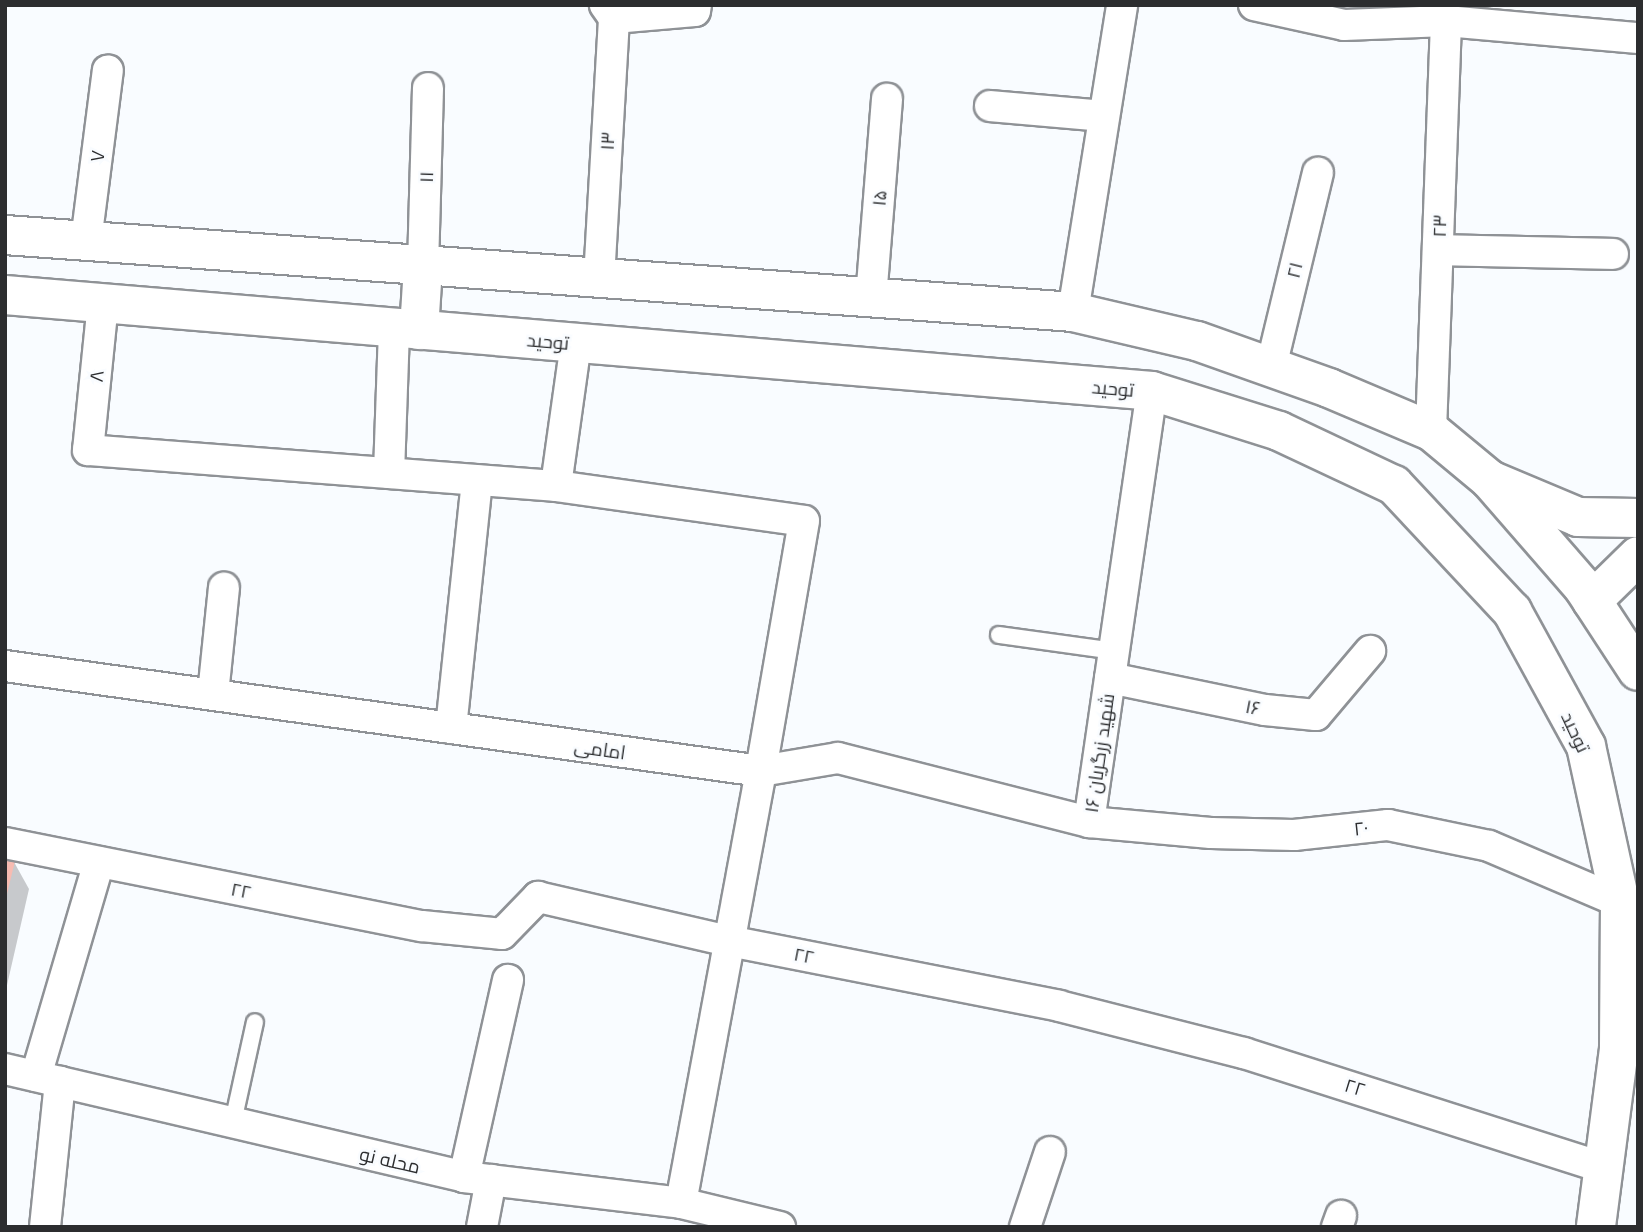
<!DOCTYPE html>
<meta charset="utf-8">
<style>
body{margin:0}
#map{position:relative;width:1643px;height:1232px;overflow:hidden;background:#f9fcff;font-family:Lato,Cairo,sans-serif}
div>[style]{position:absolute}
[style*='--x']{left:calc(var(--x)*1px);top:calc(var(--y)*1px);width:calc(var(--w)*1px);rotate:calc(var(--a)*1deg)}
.shadow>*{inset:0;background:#0003}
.building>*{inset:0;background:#f7bbb1}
.roads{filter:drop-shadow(2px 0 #8f9296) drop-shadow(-2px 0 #8f9296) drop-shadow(0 2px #8f9296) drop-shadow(0 -2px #8f9296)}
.service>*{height:16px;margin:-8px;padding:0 8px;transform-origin:8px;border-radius:8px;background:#fff}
.minor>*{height:30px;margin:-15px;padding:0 15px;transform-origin:15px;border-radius:15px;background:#fff}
.tertiary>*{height:38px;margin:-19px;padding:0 19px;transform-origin:19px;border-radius:19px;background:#fff}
.primary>*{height:38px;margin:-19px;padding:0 19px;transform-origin:19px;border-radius:19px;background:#fff}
span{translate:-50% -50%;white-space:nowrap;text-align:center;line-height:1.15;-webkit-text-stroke:5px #f9fcff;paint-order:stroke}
.street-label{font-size:19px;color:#2c2d2f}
.frame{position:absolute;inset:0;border:7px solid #2c2d2f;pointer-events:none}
</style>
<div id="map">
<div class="shadow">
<div style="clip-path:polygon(5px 861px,14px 862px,29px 889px,5px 994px)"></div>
</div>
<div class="building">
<div style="clip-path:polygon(5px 859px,15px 861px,6px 898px,5px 898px)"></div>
</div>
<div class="roads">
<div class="service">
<div style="--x:999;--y:635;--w:116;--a:7.9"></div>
<div style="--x:233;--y:1122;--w:102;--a:-77.6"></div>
</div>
<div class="minor">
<div style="--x:1254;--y:5;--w:92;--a:12.5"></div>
<div style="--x:1344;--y:25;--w:102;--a:-2.2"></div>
<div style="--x:1446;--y:21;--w:193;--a:5.1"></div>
<div style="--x:614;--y:18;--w:81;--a:-4.9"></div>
<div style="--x:695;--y:11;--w:6;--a:-81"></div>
<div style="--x:990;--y:106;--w:114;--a:5"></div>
<div style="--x:86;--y:241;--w:172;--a:-82.7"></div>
<div style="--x:1438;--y:250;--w:175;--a:1.3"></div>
<div style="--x:423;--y:267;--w:179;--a:-88.4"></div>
<div style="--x:599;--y:279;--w:261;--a:-86.7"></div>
<div style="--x:614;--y:18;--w:16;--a:-125"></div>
<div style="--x:871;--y:298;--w:200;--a:-85.4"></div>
<div style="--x:103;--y:303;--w:148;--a:95.8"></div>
<div style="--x:88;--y:450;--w:469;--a:4.4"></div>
<div style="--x:1073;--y:312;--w:311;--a:-80.9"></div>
<div style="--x:576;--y:343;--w:144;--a:98"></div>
<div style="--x:556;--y:486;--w:250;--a:8"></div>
<div style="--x:804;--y:521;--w:254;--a:99.8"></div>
<div style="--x:761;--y:771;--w:78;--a:-9.6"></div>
<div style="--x:838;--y:758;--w:259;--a:14.3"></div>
<div style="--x:1089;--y:822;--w:436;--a:-81.7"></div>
<div style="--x:1271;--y:367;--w:200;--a:-76.4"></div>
<div style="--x:1431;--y:431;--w:410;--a:-87.9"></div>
<div style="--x:389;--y:473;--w:145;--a:-88"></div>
<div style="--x:5;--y:666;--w:763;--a:7.91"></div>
<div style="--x:761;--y:771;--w:439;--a:100.5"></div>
<div style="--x:1110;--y:678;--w:158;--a:11.7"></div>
<div style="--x:1265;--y:710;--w:51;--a:5.6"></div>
<div style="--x:1316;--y:715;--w:84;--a:-49.8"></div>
<div style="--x:213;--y:694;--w:107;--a:-84.1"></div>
<div style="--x:451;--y:728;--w:249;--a:-84"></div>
<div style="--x:1089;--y:822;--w:122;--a:5.2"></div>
<div style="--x:1211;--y:833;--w:83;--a:1.4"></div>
<div style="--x:1294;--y:835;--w:95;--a:-6.1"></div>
<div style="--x:1388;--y:825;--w:103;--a:11.7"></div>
<div style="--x:1489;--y:846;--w:142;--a:23.1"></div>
<div style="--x:5;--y:843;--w:425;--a:11.3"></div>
<div style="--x:422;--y:926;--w:80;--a:5.7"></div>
<div style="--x:502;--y:934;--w:52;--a:-45.8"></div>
<div style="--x:538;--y:897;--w:196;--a:13"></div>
<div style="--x:729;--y:941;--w:336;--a:11.1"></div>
<div style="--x:1059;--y:1006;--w:191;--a:14.3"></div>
<div style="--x:1244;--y:1053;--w:378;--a:17.7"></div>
<div style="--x:5;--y:1069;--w:472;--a:13.2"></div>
<div style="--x:464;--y:1177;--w:219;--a:6.8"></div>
<div style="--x:681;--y:1203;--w:102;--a:13.6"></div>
<div style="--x:36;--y:1076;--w:223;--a:-73.6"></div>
<div style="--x:464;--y:1177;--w:202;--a:-77.4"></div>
<div style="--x:45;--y:1227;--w:146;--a:-84.1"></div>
<div style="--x:482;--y:1227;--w:48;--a:-79.2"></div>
<div style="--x:1025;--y:1227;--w:79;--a:-71.6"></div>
<div style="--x:1337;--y:1227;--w:12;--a:-70"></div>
</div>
<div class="tertiary">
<div style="--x:1490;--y:480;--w:95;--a:22.8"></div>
<div style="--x:1578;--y:517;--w:60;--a:1"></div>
<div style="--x:1592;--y:601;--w:64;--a:-44.4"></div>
</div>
<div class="primary">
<div style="--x:5;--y:235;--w:1071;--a:4.12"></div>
<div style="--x:1073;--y:312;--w:127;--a:13.2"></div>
<div style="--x:1197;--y:341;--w:140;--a:19.6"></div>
<div style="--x:1329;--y:388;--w:111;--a:22.9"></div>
<div style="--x:1431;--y:431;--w:77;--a:39.7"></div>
<div style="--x:1490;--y:480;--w:142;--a:49"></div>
<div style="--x:1583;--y:587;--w:100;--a:56.8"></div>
<div style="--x:5;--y:295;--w:1151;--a:4.78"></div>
<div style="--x:1152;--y:391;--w:133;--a:17.5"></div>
<div style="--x:1279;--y:431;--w:127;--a:25.2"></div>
<div style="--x:1394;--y:485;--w:173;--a:46.9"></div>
<div style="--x:1512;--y:611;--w:154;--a:61.3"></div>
<div style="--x:1586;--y:746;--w:160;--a:77.7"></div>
<div style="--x:1620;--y:902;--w:147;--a:90.4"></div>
<div style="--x:1619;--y:1049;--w:179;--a:97.4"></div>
<div style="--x:419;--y:330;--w:63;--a:-86.4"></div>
</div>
</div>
<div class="street-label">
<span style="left:607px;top:141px;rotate:-87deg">۱۳</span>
<span style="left:97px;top:156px;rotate:-83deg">۷</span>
<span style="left:426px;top:177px;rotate:-88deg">۱۱</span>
<span style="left:879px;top:198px;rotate:-85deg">۱۵</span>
<span style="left:1439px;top:226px;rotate:-88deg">۲۳</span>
<span style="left:1294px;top:270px;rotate:-76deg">۲۱</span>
<span style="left:548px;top:341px;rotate:5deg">توحید</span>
<span style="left:96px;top:376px;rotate:-84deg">۸</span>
<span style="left:1113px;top:388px;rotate:5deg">توحید</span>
<span style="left:1253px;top:707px;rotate:11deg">۱۶</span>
<span style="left:1576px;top:732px;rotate:65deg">توحید</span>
<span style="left:600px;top:749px;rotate:8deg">امامی</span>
<span style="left:1099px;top:753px;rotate:-82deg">۱۶ شهید زرگریان</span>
<span style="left:1361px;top:828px;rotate:-6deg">۲۰</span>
<span style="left:241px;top:890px;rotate:11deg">۲۲</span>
<span style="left:804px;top:955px;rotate:11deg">۲۲</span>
<span style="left:1355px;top:1087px;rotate:17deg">۲۲</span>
<span style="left:390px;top:1160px;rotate:13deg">محله نو</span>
</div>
<div class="frame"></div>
</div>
